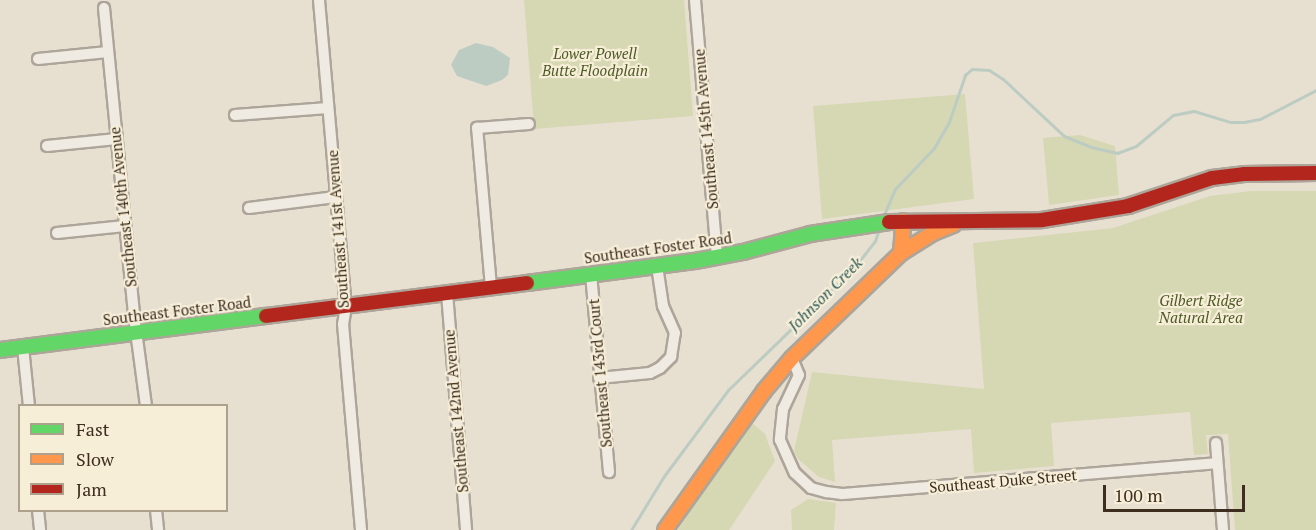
<!DOCTYPE html>
<style>
body{margin:0}
#map{position:relative;width:1316px;height:530px;overflow:hidden;background:#e7e0d1;font-family:"PT Serif",serif}
div>[style]{position:absolute}
[style*='--x']{left:calc(var(--x)*1px);top:calc(var(--y)*1px);width:calc(var(--w)*1px);rotate:calc(var(--a)*1deg)}
.green>*{inset:0;background:#d6d7b3}
.water>*{inset:0;background:#bcccc2}
.stream>*{height:3px;margin:-1.5px;padding:0 1.5px;transform-origin:1.5px;border-radius:1.5px;background:#bcccc2}
.roads{filter:drop-shadow(2px 0 #ada599) drop-shadow(-2px 0 #ada599) drop-shadow(0 2px #ada599) drop-shadow(0 -2px #ada599)}
.street>*{height:10px;margin:-5px;padding:0 5px;transform-origin:5px;border-radius:5px;background:#efebe3}
.fast>*{height:14px;margin:-7px;padding:0 7px;transform-origin:7px;border-radius:7px;background:#63d668}
.slow>*{height:14px;margin:-7px;padding:0 7px;transform-origin:7px;border-radius:7px;background:#ff974d}
.jam>*{height:14px;margin:-7px;padding:0 7px;transform-origin:7px;border-radius:7px;background:#b3261e}
span{translate:-50% -50%;white-space:nowrap;text-align:center;line-height:1.15;-webkit-text-stroke:4.5px #f7eed8;paint-order:stroke}
.park-label{font-size:15px;color:#4d5a26;font-style:italic}
.street-label{font-size:15px;color:#3d2e20}
.water-label{font-size:16px;color:#2f5d5a;font-style:italic}
.legend{position:absolute;left:18px;top:404px;width:210px;height:108px;box-sizing:border-box;background:#f7eed8;border:2px solid #ada18e;margin:0;padding:8px 10px;list-style:none;font-size:18px;color:#3d2e20}
.legend li{display:flex;align-items:center;gap:12px;height:30px}
.legend b{width:30px;border:2px solid #ada18e}
.scale{position:absolute;left:1103px;top:485px;width:142px;height:27px;box-sizing:border-box;border:3px solid #3d2e20;border-top:0;padding-left:8px;font-size:18px;line-height:21px;white-space:nowrap;color:#3d2e20;-webkit-text-stroke:4px #f7eed8;paint-order:stroke}
</style>
<div id="map">
<div class="green">
<div style="clip-path:polygon(524px 0,684px 0,693px 116px,534px 129px)"></div>
<div style="clip-path:polygon(965px 94px,974px 199px,822px 219px,813px 106px)"></div>
<div style="clip-path:polygon(1080px 135px,1115px 146px,1119px 195px,1049px 205px,1043px 138px)"></div>
<div style="clip-path:polygon(1251px 191px,1316px 191px,1316px 530px,1235px 530px,1228px 434px,1206px 435px,1208px 454px,1194px 455px,1190px 412px,1051px 423px,1054px 466px,974px 473px,971px 429px,832px 440px,835px 482px,819px 477px,798px 459px,794px 451px,812px 372px,984px 389px,973px 243px,1113px 228px,1210px 196px)"></div>
<div style="clip-path:polygon(749px 420px,765px 434px,775px 461px,729px 530px,678px 530px)"></div>
<div style="clip-path:polygon(808px 499px,836px 503px,834px 530px,792px 530px,791px 510px)"></div>
</div>
<div class="water">
<div style="clip-path:polygon(476px 43px,493px 47px,510px 58px,508px 75px,502px 80px,486px 86px,457px 76px,451px 65px,459px 50px)"></div>
</div>
<div class="stream">
<div style="--x:883;--y:217;--w:30;--a:-67"></div>
<div style="--x:895;--y:189;--w:57;--a:-46.4"></div>
<div style="--x:934;--y:148;--w:30;--a:-60"></div>
<div style="--x:949;--y:122;--w:50;--a:-71.2"></div>
<div style="--x:965;--y:75;--w:9;--a:-41"></div>
<div style="--x:972;--y:69;--w:17;--a:3"></div>
<div style="--x:989;--y:70;--w:17;--a:33"></div>
<div style="--x:1003;--y:79;--w:83;--a:43.1"></div>
<div style="--x:1064;--y:136;--w:29;--a:22"></div>
<div style="--x:1091;--y:147;--w:27;--a:13"></div>
<div style="--x:1117;--y:153;--w:20;--a:-20"></div>
<div style="--x:1136;--y:146;--w:48;--a:-40"></div>
<div style="--x:1173;--y:115;--w:21;--a:-11"></div>
<div style="--x:1194;--y:111;--w:39;--a:17"></div>
<div style="--x:1231;--y:122;--w:13;--a:0"></div>
<div style="--x:1244;--y:122;--w:16;--a:-11"></div>
<div style="--x:1260;--y:119;--w:63;--a:-27.4"></div>
<div style="--x:631;--y:530;--w:63;--a:-58.6"></div>
<div style="--x:664;--y:476;--w:107;--a:-53.3"></div>
<div style="--x:728;--y:390;--w:174;--a:-44.1"></div>
<div style="--x:853;--y:269;--w:36;--a:-52"></div>
<div style="--x:875;--y:241;--w:13;--a:-72"></div>
</div>
<div class="roads">
<div class="street">
<div style="--x:319;--y:0;--w:307;--a:85"></div>
<div style="--x:346;--y:306;--w:18;--a:99"></div>
<div style="--x:343;--y:324;--w:207;--a:85"></div>
<div style="--x:695;--y:0;--w:259;--a:85.1"></div>
<div style="--x:104;--y:8;--w:309;--a:84.4"></div>
<div style="--x:134;--y:316;--w:91;--a:82.4"></div>
<div style="--x:38;--y:59;--w:70;--a:-5.7"></div>
<div style="--x:235;--y:115;--w:93;--a:-4.3"></div>
<div style="--x:47;--y:146;--w:70;--a:-5.7"></div>
<div style="--x:249;--y:208;--w:87;--a:-7.3"></div>
<div style="--x:57;--y:233;--w:68;--a:-5.9"></div>
<div style="--x:591;--y:274;--w:199;--a:84.8"></div>
<div style="--x:491;--y:287;--w:160;--a:-95"></div>
<div style="--x:477;--y:128;--w:52;--a:-4.4"></div>
<div style="--x:447;--y:293;--w:238;--a:85.4"></div>
<div style="--x:23;--y:347;--w:59;--a:84.2"></div>
<div style="--x:792;--y:358;--w:18;--a:68"></div>
<div style="--x:799;--y:375;--w:38;--a:115"></div>
<div style="--x:783;--y:409;--w:31;--a:96"></div>
<div style="--x:780;--y:440;--w:36;--a:66"></div>
<div style="--x:795;--y:473;--w:22;--a:43"></div>
<div style="--x:811;--y:488;--w:16;--a:15"></div>
<div style="--x:826;--y:492;--w:16;--a:7"></div>
<div style="--x:842;--y:494;--w:376;--a:-4.7"></div>
<div style="--x:599;--y:378;--w:51;--a:-5.6"></div>
<div style="--x:650;--y:373;--w:11;--a:-27"></div>
<div style="--x:660;--y:368;--w:16;--a:-45"></div>
<div style="--x:671;--y:357;--w:24;--a:-81"></div>
<div style="--x:675;--y:333;--w:30;--a:-114"></div>
<div style="--x:663;--y:306;--w:40;--a:-98.5"></div>
<div style="--x:1216;--y:443;--w:87;--a:85.4"></div>
<div style="--x:38;--y:510;--w:20;--a:84"></div>
<div style="--x:156;--y:510;--w:20;--a:84"></div>
</div>
<div class="fast">
<div style="--x:527;--y:283;--w:169;--a:-7.5"></div>
<div style="--x:695;--y:261;--w:49;--a:-10.6"></div>
<div style="--x:743;--y:252;--w:69;--a:-15"></div>
<div style="--x:810;--y:234;--w:80;--a:-8.6"></div>
<div style="--x:0;--y:350;--w:268;--a:-7.3"></div>
</div>
<div class="slow">
<div style="--x:901;--y:253;--w:38;--a:-32"></div>
<div style="--x:933;--y:233;--w:22;--a:-22"></div>
<div style="--x:665;--y:530;--w:171;--a:-54.5"></div>
<div style="--x:764;--y:391;--w:43;--a:-49.7"></div>
<div style="--x:792;--y:358;--w:151;--a:-43.9"></div>
<div style="--x:901;--y:253;--w:32;--a:-86"></div>
</div>
<div class="jam">
<div style="--x:889;--y:222;--w:153;--a:-0.7"></div>
<div style="--x:1042;--y:220;--w:87;--a:-9.2"></div>
<div style="--x:1128;--y:206;--w:89;--a:-18.4"></div>
<div style="--x:1212;--y:178;--w:32;--a:-7"></div>
<div style="--x:1244;--y:174;--w:72;--a:-0.8"></div>
<div style="--x:266;--y:316;--w:263;--a:-7.2"></div>
</div>
</div>
<div class="park-label">
<span style="left:595px;top:62px">Lower Powell<br>Butte Floodplain</span>
<span style="left:1201px;top:309px">Gilbert Ridge<br>Natural Area</span>
</div>
<div class="street-label">
<span style="left:706px;top:129px;rotate:-95deg">Southeast 145th Avenue</span>
<span style="left:123px;top:207px;rotate:-96deg">Southeast 140th Avenue</span>
<span style="left:338px;top:229px;rotate:-94deg">Southeast 141st Avenue</span>
<span style="left:658px;top:248px;rotate:-8deg">Southeast Foster Road</span>
<span style="left:177px;top:311px;rotate:-7deg">Southeast Foster Road</span>
<span style="left:600px;top:373px;rotate:-95deg">Southeast 143rd Court</span>
<span style="left:456px;top:411px;rotate:-95deg">Southeast 142nd Avenue</span>
<span style="left:1003px;top:481px;rotate:-5deg">Southeast Duke Street</span>
</div>
<div class="water-label">
<span style="left:825px;top:294px;rotate:-45deg">Johnson Creek</span>
</div>
<ul class="legend">
<li><b style="height:8px;background:#63d668"></b>Fast</li>
<li><b style="height:8px;background:#ff974d"></b>Slow</li>
<li><b style="height:8px;background:#b3261e"></b>Jam</li>
</ul>
<div class="scale">100 m</div>
</div>
